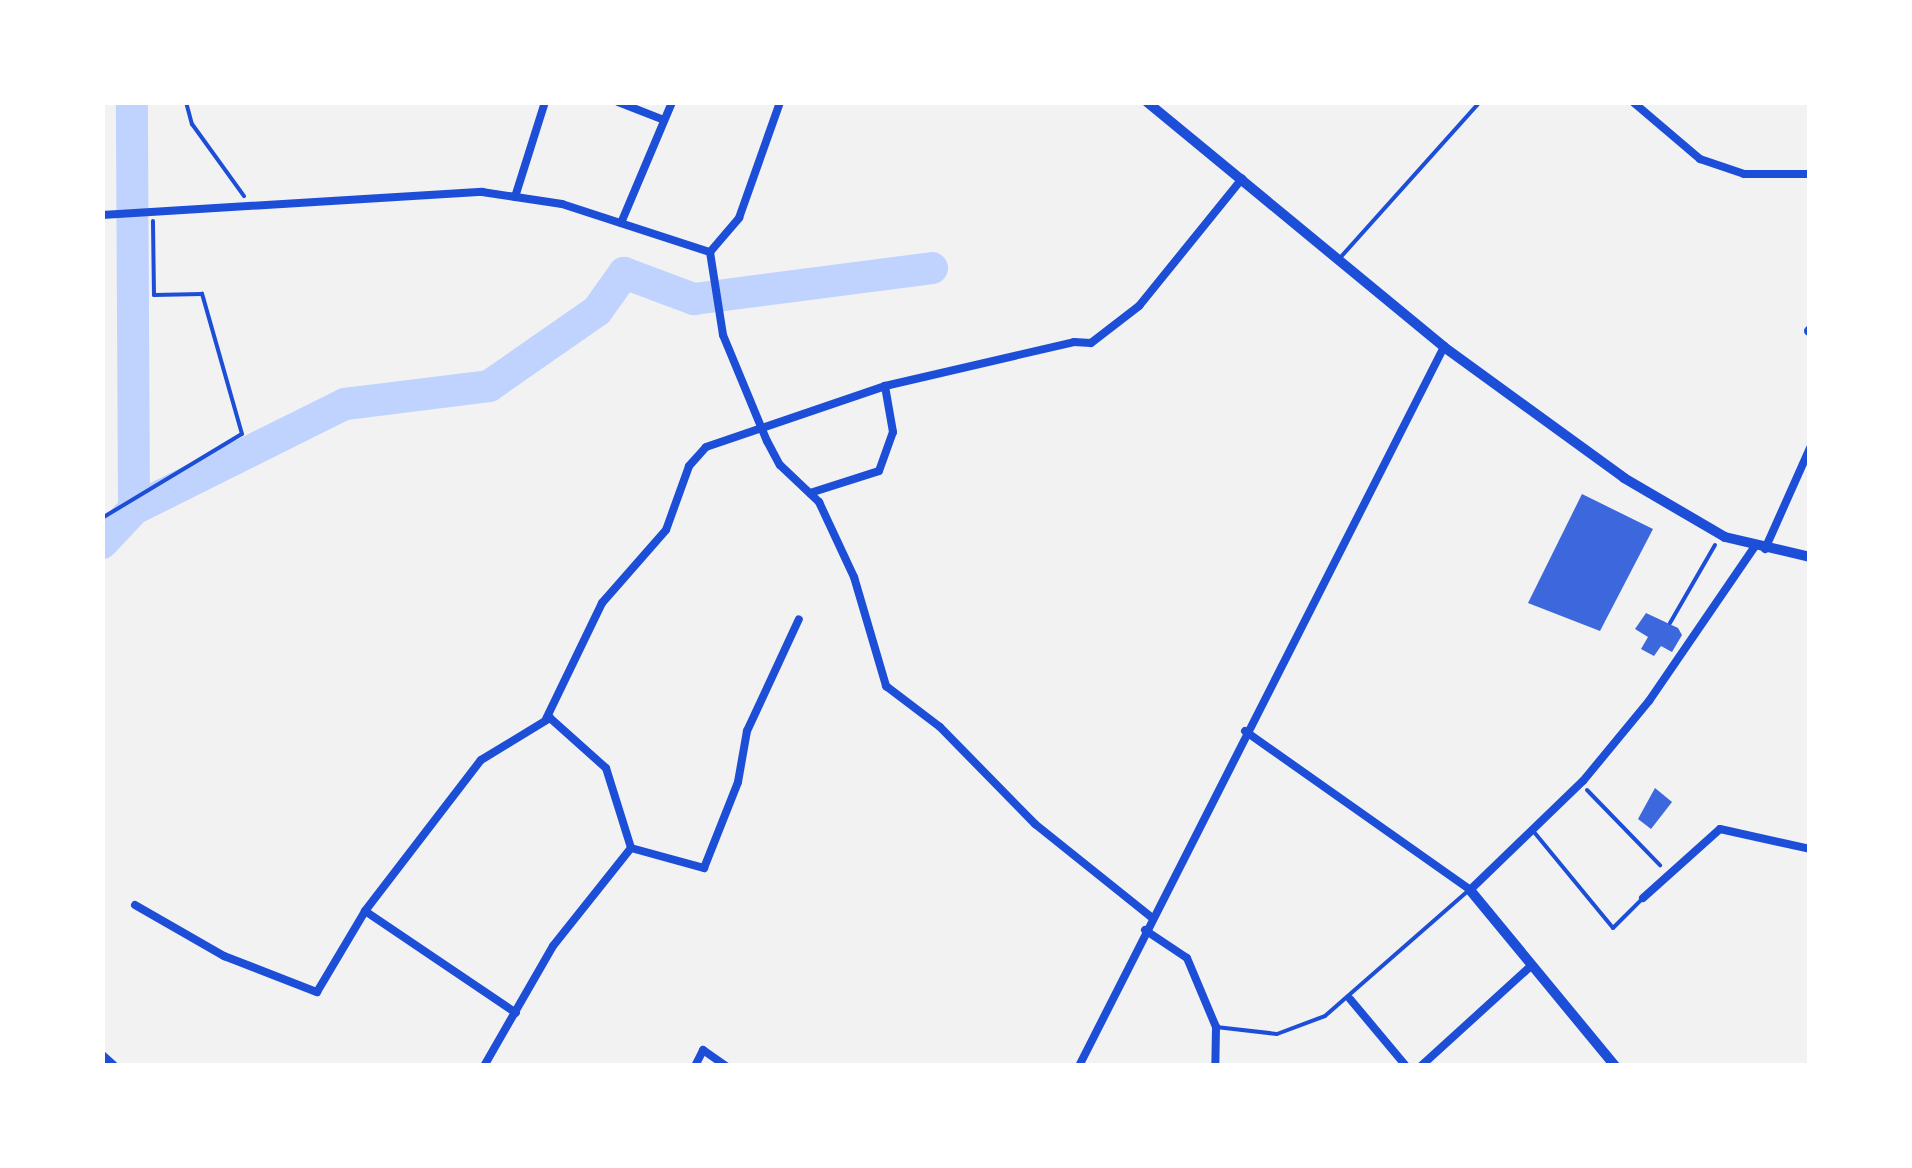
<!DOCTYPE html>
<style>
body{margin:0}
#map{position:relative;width:1912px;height:1168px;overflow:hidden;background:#f2f2f2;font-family:Signika,sans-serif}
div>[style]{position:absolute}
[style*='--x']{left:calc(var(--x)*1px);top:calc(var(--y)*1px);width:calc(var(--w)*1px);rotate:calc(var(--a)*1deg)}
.river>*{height:32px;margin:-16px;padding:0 16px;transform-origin:16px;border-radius:16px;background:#bfd3fe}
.building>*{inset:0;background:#3d67dc}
.path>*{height:4px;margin:-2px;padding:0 2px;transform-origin:2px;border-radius:2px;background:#1d4ed8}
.service>*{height:4px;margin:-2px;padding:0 2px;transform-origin:2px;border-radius:2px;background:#1d4ed8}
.minor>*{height:8px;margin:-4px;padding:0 4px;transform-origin:4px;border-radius:4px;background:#1d4ed8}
.tertiary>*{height:10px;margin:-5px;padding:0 5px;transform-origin:5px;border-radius:5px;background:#1d4ed8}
span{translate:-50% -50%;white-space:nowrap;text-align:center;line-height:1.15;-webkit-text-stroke:8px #fff;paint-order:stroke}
.frame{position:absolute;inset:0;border:105px solid #fff;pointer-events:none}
</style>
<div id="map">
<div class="river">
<div style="--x:134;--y:509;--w:236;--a:-26.5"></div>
<div style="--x:345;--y:404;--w:145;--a:-7.1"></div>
<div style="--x:489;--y:386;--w:131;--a:-34.8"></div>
<div style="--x:597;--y:311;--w:47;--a:-54.6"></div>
<div style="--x:624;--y:273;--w:75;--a:20.4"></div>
<div style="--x:694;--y:299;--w:240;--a:-7.4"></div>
<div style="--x:102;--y:543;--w:47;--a:-46.7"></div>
<div style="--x:134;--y:509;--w:407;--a:-90.3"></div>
</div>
<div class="building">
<div style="clip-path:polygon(1582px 494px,1653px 529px,1600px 631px,1528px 603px)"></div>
<div style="clip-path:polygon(1646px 613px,1678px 628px,1682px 635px,1672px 652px,1661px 646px,1654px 656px,1641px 649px,1648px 637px,1635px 629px)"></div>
<div style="clip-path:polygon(1655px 788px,1672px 802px,1651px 829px,1638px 819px)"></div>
</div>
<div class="path">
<div style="--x:186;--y:102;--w:23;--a:75"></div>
<div style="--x:192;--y:124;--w:89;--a:54.2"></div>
<div style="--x:102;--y:518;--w:163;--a:-31"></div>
<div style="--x:242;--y:434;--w:146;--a:-105.9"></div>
<div style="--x:202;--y:294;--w:48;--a:178.8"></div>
<div style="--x:154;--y:295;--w:74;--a:-90.8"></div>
<div style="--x:1670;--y:623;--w:90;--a:-60"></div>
<div style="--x:1587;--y:790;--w:105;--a:45.8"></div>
</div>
<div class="service">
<div style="--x:1339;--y:259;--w:211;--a:-48.1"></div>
<div style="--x:1534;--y:832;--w:124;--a:50.5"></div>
<div style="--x:1613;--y:928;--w:42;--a:-45"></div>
<div style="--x:1216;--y:1027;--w:61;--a:6.5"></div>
<div style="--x:1277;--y:1034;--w:51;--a:-20.6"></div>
<div style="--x:1325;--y:1016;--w:191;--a:-41.2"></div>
</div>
<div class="minor">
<div style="--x:618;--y:102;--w:49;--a:21.4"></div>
<div style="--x:1633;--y:102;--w:88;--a:40.4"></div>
<div style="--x:1700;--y:159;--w:46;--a:18.8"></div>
<div style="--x:1744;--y:174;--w:66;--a:0"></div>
<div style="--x:515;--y:197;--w:100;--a:-72.5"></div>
<div style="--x:102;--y:215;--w:381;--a:-3.5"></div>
<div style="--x:482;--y:192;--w:81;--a:8.5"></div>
<div style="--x:562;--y:204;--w:156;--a:18"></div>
<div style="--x:710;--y:252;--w:84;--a:81.1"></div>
<div style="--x:723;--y:335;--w:115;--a:67.5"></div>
<div style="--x:767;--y:441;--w:27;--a:62"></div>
<div style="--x:780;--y:465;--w:54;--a:43.5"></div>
<div style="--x:819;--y:502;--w:83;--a:65"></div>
<div style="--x:854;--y:577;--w:114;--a:73.6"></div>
<div style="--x:886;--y:686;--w:68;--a:37.2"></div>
<div style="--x:940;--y:727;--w:136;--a:45.6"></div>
<div style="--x:1035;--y:824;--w:149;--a:38.7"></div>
<div style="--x:621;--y:223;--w:131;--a:-67.1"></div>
<div style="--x:710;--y:252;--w:45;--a:-49.5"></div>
<div style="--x:739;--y:218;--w:123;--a:-70.5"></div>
<div style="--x:810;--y:493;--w:72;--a:-17.7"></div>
<div style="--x:879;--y:471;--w:41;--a:-70.3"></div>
<div style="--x:893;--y:432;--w:47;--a:-99.9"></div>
<div style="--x:1765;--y:549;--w:111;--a:-66"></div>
<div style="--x:546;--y:719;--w:129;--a:-64.2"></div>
<div style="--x:602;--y:603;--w:97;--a:-48.8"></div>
<div style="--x:666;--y:530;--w:68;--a:-70.2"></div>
<div style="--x:689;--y:466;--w:25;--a:-48"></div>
<div style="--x:706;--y:447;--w:189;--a:-18.8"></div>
<div style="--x:885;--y:386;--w:194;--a:-13.1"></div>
<div style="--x:1074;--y:342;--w:17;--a:3"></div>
<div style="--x:1091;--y:343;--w:61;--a:-37.6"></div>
<div style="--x:1139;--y:306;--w:164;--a:-51"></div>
<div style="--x:1245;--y:731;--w:276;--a:35.2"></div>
<div style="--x:1470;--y:890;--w:157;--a:-44"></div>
<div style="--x:1583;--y:781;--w:104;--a:-50.5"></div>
<div style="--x:1649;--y:701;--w:188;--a:-55.6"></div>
<div style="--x:631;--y:848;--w:76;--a:15.3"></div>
<div style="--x:704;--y:868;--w:92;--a:-68.4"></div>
<div style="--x:738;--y:782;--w:52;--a:-80"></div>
<div style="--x:747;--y:731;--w:123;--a:-65.1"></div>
<div style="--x:1643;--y:898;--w:103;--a:-41.9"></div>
<div style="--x:1720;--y:829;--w:92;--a:12.5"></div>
<div style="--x:135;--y:905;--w:103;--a:29.8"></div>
<div style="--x:224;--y:956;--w:100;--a:21.2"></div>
<div style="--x:317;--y:992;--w:94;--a:-59.3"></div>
<div style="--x:365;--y:911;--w:190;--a:-52.5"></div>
<div style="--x:481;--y:760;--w:81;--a:-31.3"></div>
<div style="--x:550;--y:718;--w:75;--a:41.8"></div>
<div style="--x:606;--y:768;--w:84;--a:72.6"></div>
<div style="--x:631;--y:848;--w:125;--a:128.5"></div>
<div style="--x:553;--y:946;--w:138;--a:119.9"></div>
<div style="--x:365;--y:911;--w:182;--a:34"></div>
<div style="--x:1145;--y:930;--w:50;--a:33.7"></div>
<div style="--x:1187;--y:958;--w:75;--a:67.2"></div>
<div style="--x:1216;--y:1027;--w:39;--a:91"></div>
<div style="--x:1350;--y:999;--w:87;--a:50.1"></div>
<div style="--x:695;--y:1066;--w:18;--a:-63"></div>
<div style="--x:703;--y:1050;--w:28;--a:35"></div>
<div style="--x:1079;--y:1066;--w:806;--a:-63.09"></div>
<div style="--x:1421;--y:1066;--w:149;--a:-42.3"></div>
</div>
<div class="tertiary">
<div style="--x:1147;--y:102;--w:385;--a:39.5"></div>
<div style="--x:1444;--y:347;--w:223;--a:36"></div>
<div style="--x:1624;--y:478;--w:117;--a:30.3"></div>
<div style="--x:1725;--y:537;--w:87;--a:13.2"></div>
<div style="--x:1809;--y:331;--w:1;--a:-45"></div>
<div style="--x:1470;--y:890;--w:228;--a:50.5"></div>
<div style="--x:102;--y:1056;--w:15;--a:42"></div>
</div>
<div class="frame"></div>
</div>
